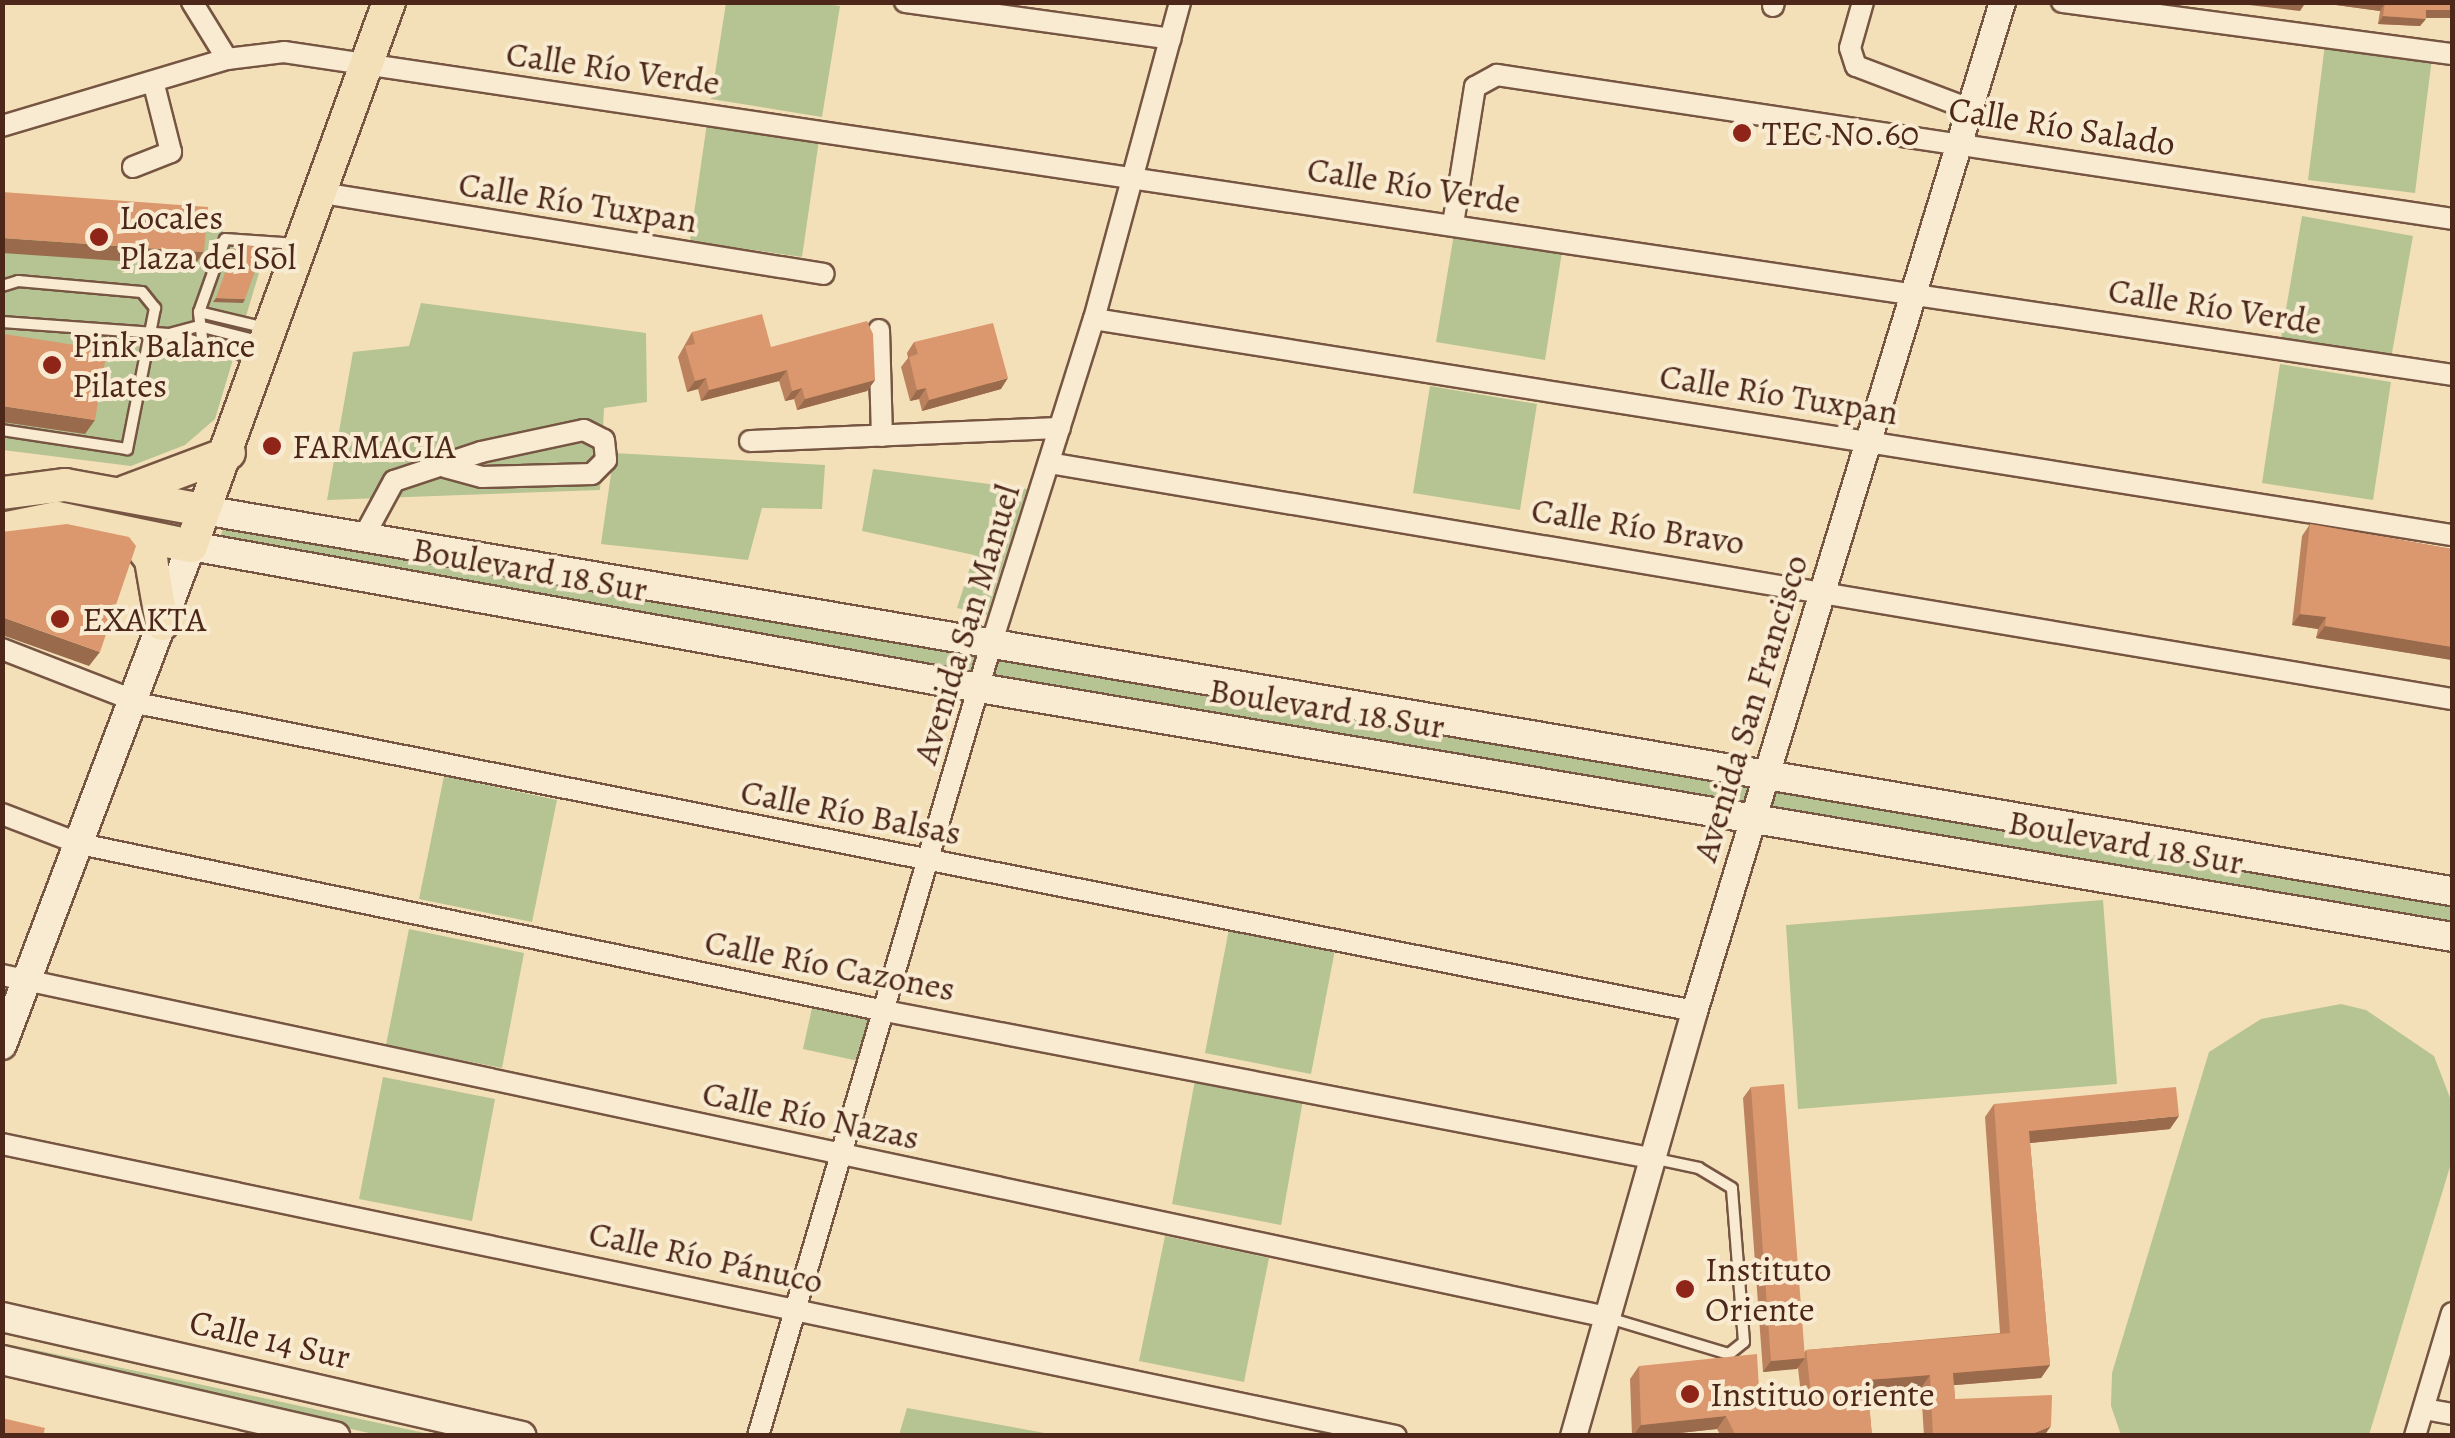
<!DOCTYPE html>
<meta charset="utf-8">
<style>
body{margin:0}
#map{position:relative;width:2455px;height:1438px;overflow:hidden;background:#f4e0b8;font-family:Alegreya,serif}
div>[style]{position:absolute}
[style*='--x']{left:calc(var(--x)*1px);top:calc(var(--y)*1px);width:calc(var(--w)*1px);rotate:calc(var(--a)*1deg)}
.green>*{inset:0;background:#b6c393}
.roads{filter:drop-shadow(2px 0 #765542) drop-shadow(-2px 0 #765542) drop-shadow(0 2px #765542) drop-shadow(0 -2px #765542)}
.service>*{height:10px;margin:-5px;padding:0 5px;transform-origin:5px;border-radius:5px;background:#f8ebd1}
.minor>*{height:20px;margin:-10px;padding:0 10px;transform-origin:10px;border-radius:10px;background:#f8ebd1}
.tertiary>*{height:25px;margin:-12.5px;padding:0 12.5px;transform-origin:12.5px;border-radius:12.5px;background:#f8ebd1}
.secondary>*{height:28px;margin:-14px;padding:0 14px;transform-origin:14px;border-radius:14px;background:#f8ebd1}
.primary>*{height:32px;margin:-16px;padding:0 16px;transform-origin:16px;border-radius:16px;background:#f4e0b8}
.wall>*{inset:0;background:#bc825e}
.shaded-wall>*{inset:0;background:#996a4c}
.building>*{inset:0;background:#db976d}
.dots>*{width:28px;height:28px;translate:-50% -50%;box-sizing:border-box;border:5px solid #f8ebd1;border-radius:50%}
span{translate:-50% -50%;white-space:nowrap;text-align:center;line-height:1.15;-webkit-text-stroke:8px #f8ebd1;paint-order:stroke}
.street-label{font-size:35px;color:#4c271a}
.poi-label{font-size:35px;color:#4c271a}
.left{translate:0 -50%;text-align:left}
.frame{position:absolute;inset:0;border:5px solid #4c271a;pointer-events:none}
</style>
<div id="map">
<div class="green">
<div style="clip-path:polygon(817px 3px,840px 6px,822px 117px,711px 99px,726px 3px)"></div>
<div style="clip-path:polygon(2325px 44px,2432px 58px,2415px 193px,2308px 180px)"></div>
<div style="clip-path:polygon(707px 123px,819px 140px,802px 257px,690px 241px)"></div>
<div style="clip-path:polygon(3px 203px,223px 217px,223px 232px,269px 240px,215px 419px,185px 445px,131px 466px,3px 450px)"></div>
<div style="clip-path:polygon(2302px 216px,2413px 236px,2390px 364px,2280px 344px)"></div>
<div style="clip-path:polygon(1454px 234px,1562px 252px,1545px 360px,1436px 342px)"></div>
<div style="clip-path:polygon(421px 303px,646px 333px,647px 402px,604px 408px,600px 490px,327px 500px,353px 352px,409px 346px)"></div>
<div style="clip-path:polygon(2280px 364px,2391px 382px,2373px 500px,2262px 483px)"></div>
<div style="clip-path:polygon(1430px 386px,1537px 404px,1520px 510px,1413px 493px)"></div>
<div style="clip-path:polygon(614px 453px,825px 465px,822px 509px,762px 508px,748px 560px,601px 544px)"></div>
<div style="clip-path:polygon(873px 469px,1027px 489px,987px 615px,957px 608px,974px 555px,862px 531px)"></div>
<div style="clip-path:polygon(228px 516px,2452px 891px,2452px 938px,215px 550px)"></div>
<div style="clip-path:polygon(444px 776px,557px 800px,532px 922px,419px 899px)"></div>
<div style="clip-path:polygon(2103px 900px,2117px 1084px,1798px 1109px,1786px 925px)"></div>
<div style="clip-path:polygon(409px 929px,524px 953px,502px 1068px,386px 1045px)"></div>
<div style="clip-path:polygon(1229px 929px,1335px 950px,1311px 1074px,1205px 1053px)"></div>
<div style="clip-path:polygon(815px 994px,875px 1008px,863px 1062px,803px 1049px)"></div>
<div style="clip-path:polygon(2341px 1004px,2366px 1010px,2434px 1056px,2452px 1103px,2452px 1160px,2369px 1435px,2121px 1435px,2111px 1406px,2112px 1373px,2209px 1052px,2261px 1019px)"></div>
<div style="clip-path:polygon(383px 1077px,495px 1099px,472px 1221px,359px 1199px)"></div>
<div style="clip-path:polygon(1195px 1080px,1303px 1100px,1281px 1225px,1172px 1204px)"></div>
<div style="clip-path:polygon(1165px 1236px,1269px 1258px,1244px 1382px,1139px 1361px)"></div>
<div style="clip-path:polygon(2px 1343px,189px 1382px,434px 1435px,378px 1435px,3px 1351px)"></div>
<div style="clip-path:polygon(907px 1408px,1056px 1435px,899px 1435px)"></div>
</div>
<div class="roads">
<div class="service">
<div style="--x:2;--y:286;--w:17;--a:-17"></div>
<div style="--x:18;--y:281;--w:124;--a:5.1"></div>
<div style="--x:142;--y:292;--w:21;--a:51"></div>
<div style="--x:155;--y:308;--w:144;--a:101.2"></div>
<div style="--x:127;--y:449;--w:126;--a:-171.4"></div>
<div style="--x:199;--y:312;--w:69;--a:13.4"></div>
<div style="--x:2;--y:322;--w:167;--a:4.1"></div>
<div style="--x:169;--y:334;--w:31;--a:-15"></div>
<div style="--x:199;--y:326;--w:61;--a:14.3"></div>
<div style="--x:169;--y:334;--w:87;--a:15.9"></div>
<div style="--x:203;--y:346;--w:34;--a:-97"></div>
<div style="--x:199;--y:312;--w:77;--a:-70.4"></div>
<div style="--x:225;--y:239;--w:72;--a:4"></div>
<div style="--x:1609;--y:1318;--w:125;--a:16.7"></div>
<div style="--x:1729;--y:1354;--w:19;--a:-39"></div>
<div style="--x:1744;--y:1342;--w:154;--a:-94.5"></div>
<div style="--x:1732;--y:1188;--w:39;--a:-149"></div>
<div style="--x:1699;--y:1168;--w:49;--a:-168.2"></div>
</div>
<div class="minor">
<div style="--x:192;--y:2;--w:67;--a:58.4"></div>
<div style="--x:905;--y:2;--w:268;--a:7.9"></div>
<div style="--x:1863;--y:2;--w:48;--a:105.8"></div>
<div style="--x:1850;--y:48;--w:19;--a:72"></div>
<div style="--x:1856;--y:66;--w:121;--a:20.8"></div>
<div style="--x:2062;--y:2;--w:393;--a:7.6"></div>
<div style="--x:1773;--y:6;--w:4;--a:-76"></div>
<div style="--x:2;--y:126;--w:235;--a:-16.6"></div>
<div style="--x:227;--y:59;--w:57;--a:-7"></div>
<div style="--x:284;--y:52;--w:2192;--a:8.47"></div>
<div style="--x:133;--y:167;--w:41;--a:-21.5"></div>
<div style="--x:171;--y:152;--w:69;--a:-104.2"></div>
<div style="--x:322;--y:193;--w:508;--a:9.17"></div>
<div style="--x:1453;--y:224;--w:139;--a:-80.9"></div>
<div style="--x:1475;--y:87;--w:25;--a:-29"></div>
<div style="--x:1497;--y:75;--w:966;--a:8.57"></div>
<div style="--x:1094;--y:319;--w:1375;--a:9.04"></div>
<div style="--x:879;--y:330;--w:106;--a:88.4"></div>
<div style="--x:750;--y:441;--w:310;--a:-2.4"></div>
<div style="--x:1049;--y:463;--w:1423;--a:9.55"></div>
<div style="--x:363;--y:538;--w:65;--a:-61.5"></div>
<div style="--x:394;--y:481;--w:92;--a:-18.4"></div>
<div style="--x:481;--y:452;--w:105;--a:-12.1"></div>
<div style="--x:584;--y:430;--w:22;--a:27"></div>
<div style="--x:604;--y:440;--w:20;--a:84"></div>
<div style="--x:606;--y:460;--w:20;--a:135"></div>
<div style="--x:592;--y:474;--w:110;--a:178.4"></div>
<div style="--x:482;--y:477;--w:38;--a:-165"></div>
<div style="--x:2;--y:649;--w:155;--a:21.3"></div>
<div style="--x:146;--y:705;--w:1578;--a:11.18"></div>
<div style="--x:2;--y:814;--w:84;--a:21"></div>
<div style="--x:80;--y:844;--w:822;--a:11.72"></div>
<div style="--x:885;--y:1011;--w:779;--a:10.88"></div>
<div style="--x:2;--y:975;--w:1641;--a:12.03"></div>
<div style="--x:2;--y:1144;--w:1424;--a:11.83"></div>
<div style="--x:2424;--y:1409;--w:28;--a:10"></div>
<div style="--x:758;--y:1436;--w:825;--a:-73.59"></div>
<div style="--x:991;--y:645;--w:342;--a:-72.5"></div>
<div style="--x:1094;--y:319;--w:328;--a:-74.8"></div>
<div style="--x:2415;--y:1436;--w:128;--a:-73.3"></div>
</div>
<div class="tertiary">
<div style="--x:1573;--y:1436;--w:442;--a:-74.1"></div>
<div style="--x:1694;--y:1011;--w:1055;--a:-73.03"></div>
</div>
<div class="secondary">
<div style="--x:203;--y:510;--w:2281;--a:9.62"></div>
<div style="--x:2;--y:1045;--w:534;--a:-69.26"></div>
<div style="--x:191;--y:546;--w:801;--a:10.22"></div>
<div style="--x:979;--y:688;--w:1494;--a:9.59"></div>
<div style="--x:2;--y:1317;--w:533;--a:12.89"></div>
<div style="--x:2;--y:1360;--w:342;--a:12.9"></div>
</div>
<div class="primary">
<div style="--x:125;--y:492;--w:111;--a:-20.6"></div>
<div style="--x:2;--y:493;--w:64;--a:-7.2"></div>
<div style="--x:65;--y:485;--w:140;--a:10.3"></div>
<div style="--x:2;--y:529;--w:56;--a:-11.3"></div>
<div style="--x:57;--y:518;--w:137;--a:11.8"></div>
<div style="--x:191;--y:546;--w:579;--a:-70"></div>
<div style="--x:131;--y:534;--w:33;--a:52"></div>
<div style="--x:151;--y:560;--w:65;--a:80.2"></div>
</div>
</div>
<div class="wall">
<div style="clip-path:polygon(2336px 2px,2452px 2px,2452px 18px,2426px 18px,2420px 26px,2378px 24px,2380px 11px,2336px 5px)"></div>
<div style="clip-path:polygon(692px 332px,771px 347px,875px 380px,867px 391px,797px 410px,794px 399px,785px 401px,779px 381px,701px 401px,698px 389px,687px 392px,678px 357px)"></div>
<div style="clip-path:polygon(914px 342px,1001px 389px,922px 411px,919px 399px,910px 401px,901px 367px,908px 358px,907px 353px)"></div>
<div style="clip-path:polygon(2310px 524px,2452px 549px,2452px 660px,2316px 638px,2318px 629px,2292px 625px,2302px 536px)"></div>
<div style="clip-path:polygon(1751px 1087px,1804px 1353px,1806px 1350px,2000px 1333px,1985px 1117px,1994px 1104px,2170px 1129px,2030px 1143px,2050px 1365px,2041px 1378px,1954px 1385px,1955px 1399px,2044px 1436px,1924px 1436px,1921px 1388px,1868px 1393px,1872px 1436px,1721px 1436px,1717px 1429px,1651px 1436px,1632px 1436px,1630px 1379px,1639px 1366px,1760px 1407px,1802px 1403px,1798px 1368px,1763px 1372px,1743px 1098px)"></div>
</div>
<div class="shaded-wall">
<div style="clip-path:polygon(2242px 2px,2286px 2px,2304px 5px,2300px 11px,2241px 4px)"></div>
<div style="clip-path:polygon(2338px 2px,2378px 2px,2385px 3px,2380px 11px,2336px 5px)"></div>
<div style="clip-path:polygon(2426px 10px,2452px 10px,2452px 18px,2421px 18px)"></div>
<div style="clip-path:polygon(2383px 16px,2426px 19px,2420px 26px,2378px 24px)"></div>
<div style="clip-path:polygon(2px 238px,204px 252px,194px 266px,2px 253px)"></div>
<div style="clip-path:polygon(216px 298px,245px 299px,243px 303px,213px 302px)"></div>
<div style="clip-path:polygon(787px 370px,779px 381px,701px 401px,709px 390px)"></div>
<div style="clip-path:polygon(706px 378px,698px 389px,687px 392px,695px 381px)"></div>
<div style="clip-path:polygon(1008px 378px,1001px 389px,922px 411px,929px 400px)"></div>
<div style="clip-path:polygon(875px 380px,867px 391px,797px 410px,805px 399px)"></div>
<div style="clip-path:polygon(802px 388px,794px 399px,785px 401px,792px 391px)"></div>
<div style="clip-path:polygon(926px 388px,919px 399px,910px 401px,917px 390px)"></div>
<div style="clip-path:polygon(2px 406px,95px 420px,85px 434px,2px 422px)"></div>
<div style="clip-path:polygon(2300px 614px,2326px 617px,2318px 629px,2292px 625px)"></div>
<div style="clip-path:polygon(2px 617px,100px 652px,89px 666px,2px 635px)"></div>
<div style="clip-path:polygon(2325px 626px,2452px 647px,2452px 660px,2316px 638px)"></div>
<div style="clip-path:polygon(2179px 1116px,2170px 1129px,2020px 1144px,2029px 1131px)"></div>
<div style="clip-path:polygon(1805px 1358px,1797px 1369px,1763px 1372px,1771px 1361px)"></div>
<div style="clip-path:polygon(2050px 1365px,2041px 1378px,1944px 1386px,1953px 1373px)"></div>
<div style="clip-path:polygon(1930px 1375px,1921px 1388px,1858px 1393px,1867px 1380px)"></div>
<div style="clip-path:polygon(1726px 1416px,1717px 1429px,1651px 1436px,1633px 1436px,1641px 1425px)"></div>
<div style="clip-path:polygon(2051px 1426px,2044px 1436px,2027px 1436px)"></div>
</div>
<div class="building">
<div style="clip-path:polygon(2378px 2px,2452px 2px,2452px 10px,2426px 10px,2426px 19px,2383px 16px,2385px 3px)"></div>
<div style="clip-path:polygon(2px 192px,208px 207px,204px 252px,2px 238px)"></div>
<div style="clip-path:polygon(235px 245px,264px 247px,245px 299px,216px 298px)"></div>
<div style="clip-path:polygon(762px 314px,771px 347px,867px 321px,873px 334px,875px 380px,805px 399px,802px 388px,792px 391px,787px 370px,709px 390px,706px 378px,695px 381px,685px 346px,695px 344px,692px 332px)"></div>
<div style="clip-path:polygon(993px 323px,1008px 378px,929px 400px,926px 388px,917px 390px,909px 357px,918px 354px,914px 342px)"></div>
<div style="clip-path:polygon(4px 334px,107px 350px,95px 420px,2px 406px)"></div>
<div style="clip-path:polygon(67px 524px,129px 537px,136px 546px,100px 652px,2px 617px,2px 532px)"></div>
<div style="clip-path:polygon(2310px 524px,2452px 549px,2452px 647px,2325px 626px,2326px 617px,2300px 614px)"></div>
<div style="clip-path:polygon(1784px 1084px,1805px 1358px,1771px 1361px,1751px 1087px)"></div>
<div style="clip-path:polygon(2176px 1087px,2179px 1116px,2029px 1131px,2050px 1365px,1953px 1373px,1955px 1399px,2052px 1395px,2051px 1426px,2027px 1436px,1933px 1436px,1930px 1375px,1867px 1380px,1872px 1436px,1736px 1436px,1726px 1416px,1641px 1425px,1639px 1366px,1757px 1354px,1760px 1407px,1812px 1402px,1806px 1350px,2010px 1333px,1994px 1104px)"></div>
<div style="clip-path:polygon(2px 1418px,45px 1428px,43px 1436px,2px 1436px)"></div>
</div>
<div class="dots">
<div style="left:1742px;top:133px;background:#8f2418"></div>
<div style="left:99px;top:237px;background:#8f2418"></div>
<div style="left:52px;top:365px;background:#8f2418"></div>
<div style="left:272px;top:446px;background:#8f2418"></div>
<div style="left:60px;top:619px;background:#8f2418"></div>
<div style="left:1685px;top:1289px;background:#8f2418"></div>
<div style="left:1690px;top:1394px;background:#8f2418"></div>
</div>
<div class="street-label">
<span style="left:613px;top:68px;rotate:8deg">Calle Río Verde</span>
<span style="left:2062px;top:126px;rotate:9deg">Calle Río Salado</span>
<span style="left:1414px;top:185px;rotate:9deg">Calle Río Verde</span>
<span style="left:578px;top:202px;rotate:9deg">Calle Río Tuxpan</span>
<span style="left:2215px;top:306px;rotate:9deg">Calle Río Verde</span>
<span style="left:1779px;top:394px;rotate:9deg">Calle Río Tuxpan</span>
<span style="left:1638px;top:526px;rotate:9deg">Calle Río Bravo</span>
<span style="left:530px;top:569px;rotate:10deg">Boulevard 18 Sur</span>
<span style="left:966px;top:624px;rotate:-73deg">Avenida San Manuel</span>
<span style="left:1327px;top:708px;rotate:9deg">Boulevard 18 Sur</span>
<span style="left:1750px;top:708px;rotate:-73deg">Avenida San Francisco</span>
<span style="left:851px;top:812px;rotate:11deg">Calle Río Balsas</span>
<span style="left:2126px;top:842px;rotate:10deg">Boulevard 18 Sur</span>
<span style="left:830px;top:965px;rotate:11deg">Calle Río Cazones</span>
<span style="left:811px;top:1115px;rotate:12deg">Calle Río Nazas</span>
<span style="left:706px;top:1257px;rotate:12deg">Calle Río Pánuco</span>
<span style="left:270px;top:1339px;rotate:13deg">Calle 14 Sur</span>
</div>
<div class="poi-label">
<span class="left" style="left:1762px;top:133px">TEC N0.60</span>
<span class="left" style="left:119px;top:237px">Locales<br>Plaza del Sol</span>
<span class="left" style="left:72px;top:365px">Pink Balance<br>Pilates</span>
<span class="left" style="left:292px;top:446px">FARMACIA</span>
<span class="left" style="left:82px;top:619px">EXAKTA</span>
<span class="left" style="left:1705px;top:1289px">Instituto<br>Oriente</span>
<span class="left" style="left:1710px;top:1394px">Instituo oriente</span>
</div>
<div class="frame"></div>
</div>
